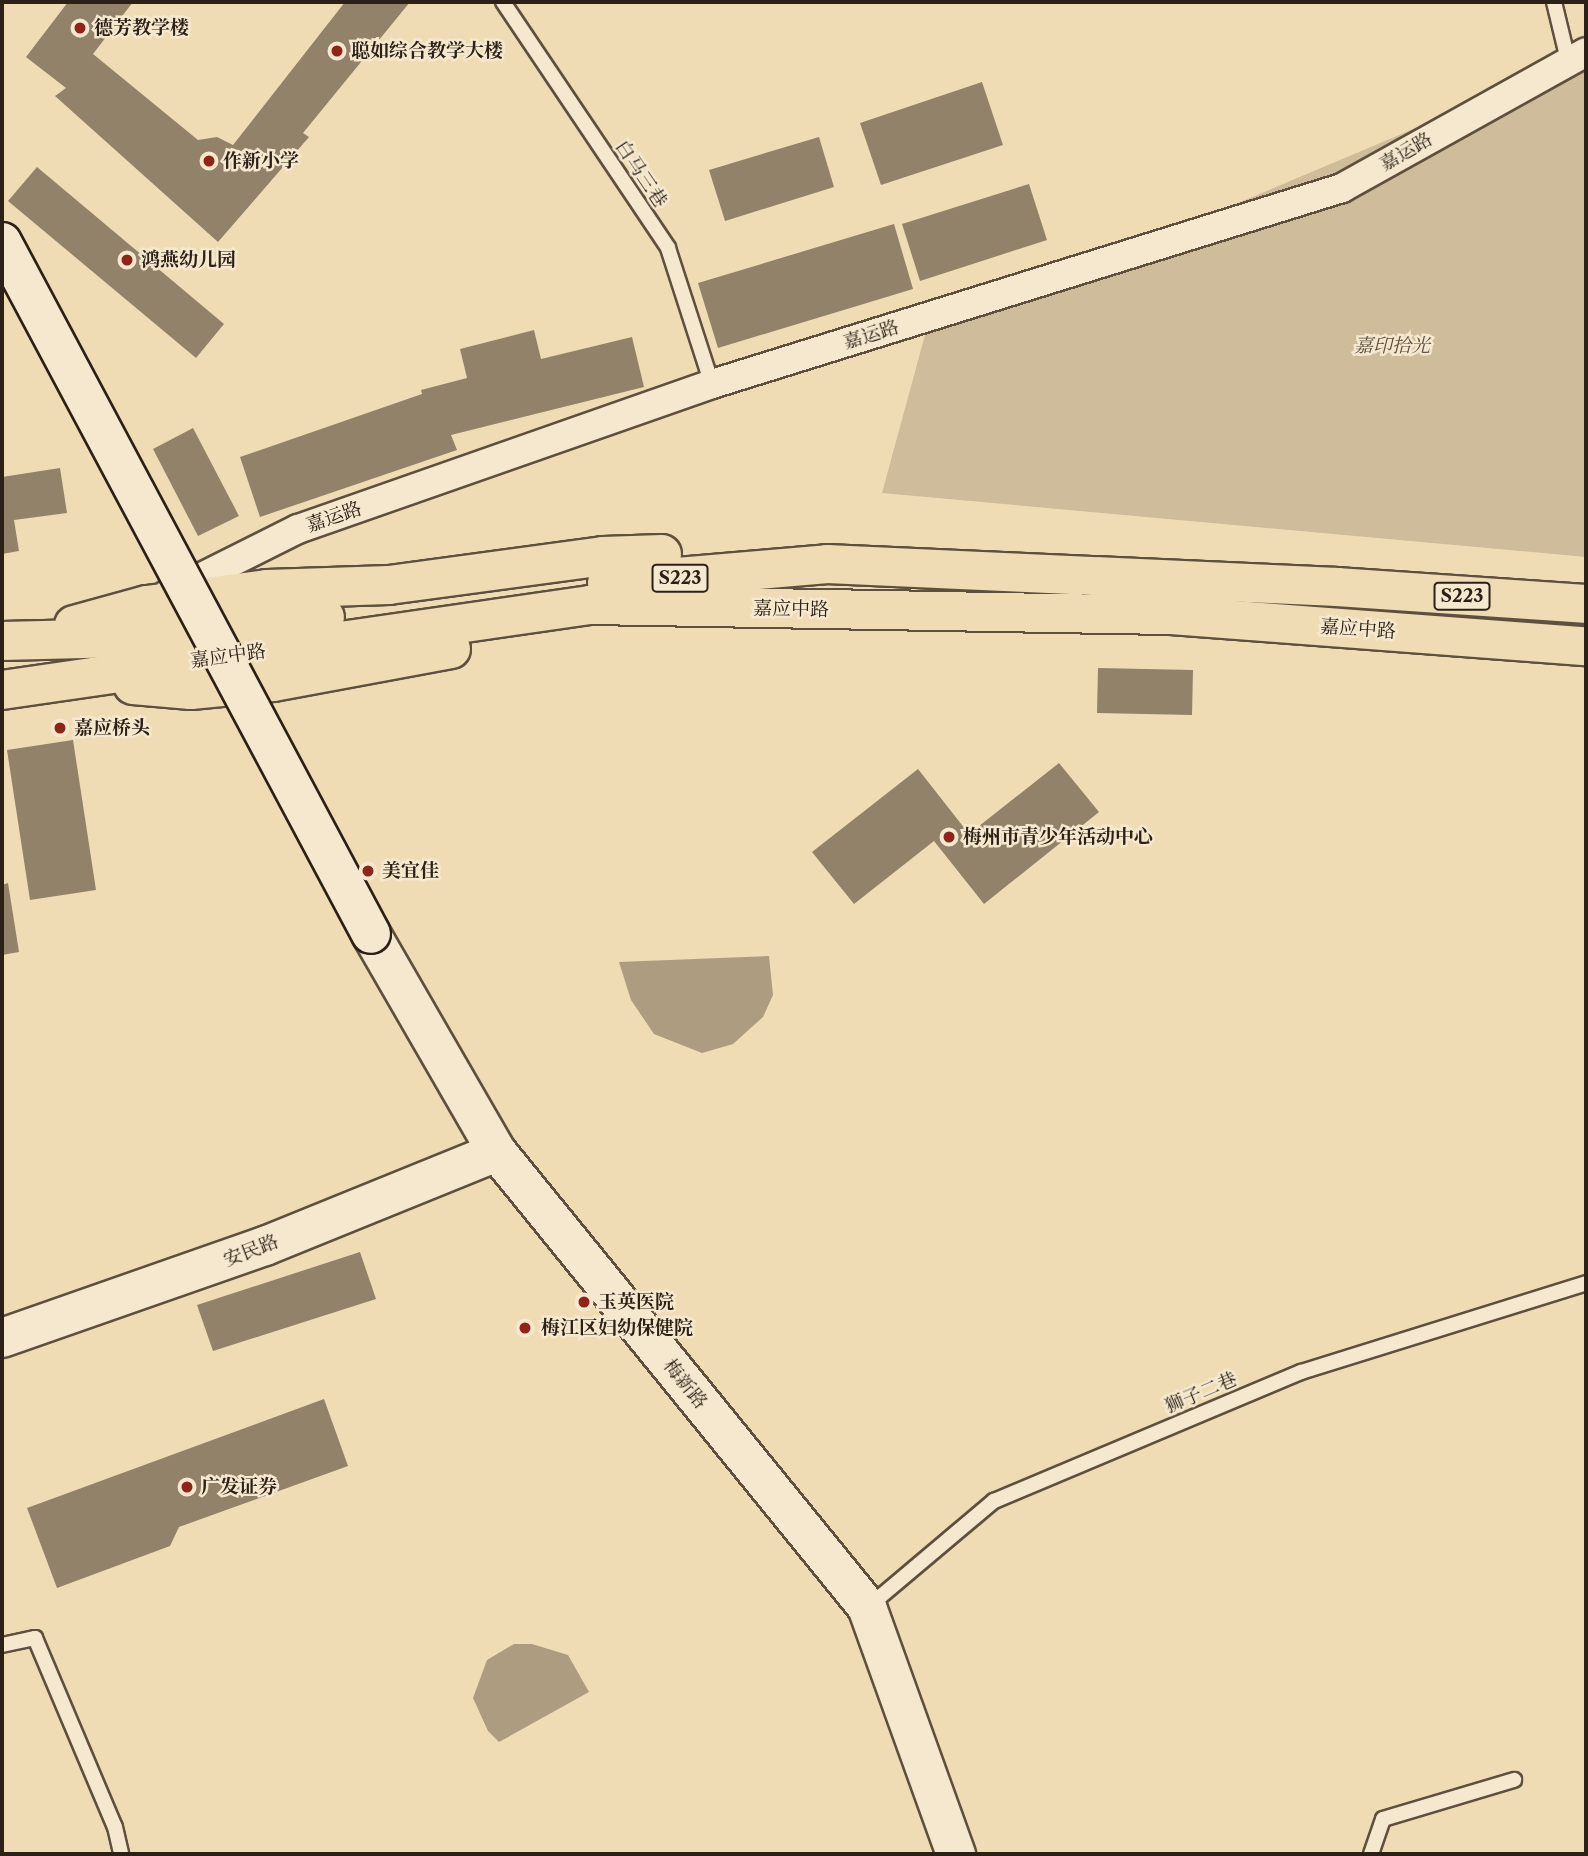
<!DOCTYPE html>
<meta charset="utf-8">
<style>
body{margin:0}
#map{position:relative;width:1588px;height:1856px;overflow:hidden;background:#efdcb5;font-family:"Libre Caslon Text","Noto Serif SC",serif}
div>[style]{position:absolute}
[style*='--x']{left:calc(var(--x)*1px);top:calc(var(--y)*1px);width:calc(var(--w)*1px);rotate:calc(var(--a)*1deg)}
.green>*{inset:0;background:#cebc9a}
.water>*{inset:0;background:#ad9c7f}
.building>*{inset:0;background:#928269}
.roads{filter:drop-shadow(2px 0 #5e4f3e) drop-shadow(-2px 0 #5e4f3e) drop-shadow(0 2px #5e4f3e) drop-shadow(0 -2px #5e4f3e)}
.lane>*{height:14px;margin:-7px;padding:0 7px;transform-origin:7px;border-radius:7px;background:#f5e8cf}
.street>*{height:28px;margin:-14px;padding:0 14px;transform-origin:14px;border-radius:14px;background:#f5e8cf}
.secondary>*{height:38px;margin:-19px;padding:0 19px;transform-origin:19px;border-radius:19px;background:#f5e8cf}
.primary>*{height:38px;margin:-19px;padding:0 19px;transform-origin:19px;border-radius:19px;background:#efdcb5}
.bridges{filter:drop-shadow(2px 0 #2d2016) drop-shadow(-2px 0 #2d2016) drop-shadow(0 2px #2d2016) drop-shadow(0 -2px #2d2016)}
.secondary-bridge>*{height:38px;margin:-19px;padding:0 19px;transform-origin:19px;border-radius:19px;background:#f5e8cf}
.dots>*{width:19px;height:19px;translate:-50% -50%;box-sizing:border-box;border:4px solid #f5e8cf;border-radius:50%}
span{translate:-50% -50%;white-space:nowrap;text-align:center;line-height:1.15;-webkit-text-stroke:5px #f5e8cf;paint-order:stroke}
.shield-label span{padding:2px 5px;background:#f5e8cf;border:2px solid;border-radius:5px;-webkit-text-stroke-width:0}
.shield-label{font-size:18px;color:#2d2016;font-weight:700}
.poi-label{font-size:19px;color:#2d2016;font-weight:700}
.left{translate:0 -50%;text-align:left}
.street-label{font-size:19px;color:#2d2016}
.park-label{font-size:19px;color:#5d4f3e;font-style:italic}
.frame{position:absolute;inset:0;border:4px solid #2d2016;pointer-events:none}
</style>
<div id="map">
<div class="green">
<div style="clip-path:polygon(1586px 62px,1586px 557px,882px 493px,925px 335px,1544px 74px)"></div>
</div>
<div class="water">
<div style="clip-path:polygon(769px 956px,773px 995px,763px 1017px,733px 1044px,702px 1053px,654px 1034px,631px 1000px,619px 962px)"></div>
<div style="clip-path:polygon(514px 1644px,532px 1644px,568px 1655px,589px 1692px,499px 1742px,488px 1731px,473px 1698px,487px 1660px)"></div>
</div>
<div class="building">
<div style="clip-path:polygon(68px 2px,133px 2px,93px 54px,198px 140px,217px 137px,233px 145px,345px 2px,410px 2px,303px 133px,309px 137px,218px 242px,55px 96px,66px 88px,26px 57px)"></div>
<div style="clip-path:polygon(982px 82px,1003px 145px,881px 185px,860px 123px)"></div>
<div style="clip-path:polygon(819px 137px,834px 187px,725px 221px,709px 170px)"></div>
<div style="clip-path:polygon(37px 167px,224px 324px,196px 358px,8px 201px)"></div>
<div style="clip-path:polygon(1029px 184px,1047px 240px,920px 281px,902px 224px)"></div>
<div style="clip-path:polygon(894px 224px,913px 289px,718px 348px,698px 283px)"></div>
<div style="clip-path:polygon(534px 330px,541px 359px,632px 337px,644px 387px,451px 435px,457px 450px,260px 517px,240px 457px,422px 394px,421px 390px,467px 378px,460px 349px)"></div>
<div style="clip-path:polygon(193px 428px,239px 516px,198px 536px,153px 449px)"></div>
<div style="clip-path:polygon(60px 468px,67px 513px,14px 520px,19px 551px,2px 554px,2px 477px)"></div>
<div style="clip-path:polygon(1098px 668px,1193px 670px,1192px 715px,1097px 713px)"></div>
<div style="clip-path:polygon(73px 740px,96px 890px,30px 900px,7px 750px)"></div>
<div style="clip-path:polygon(1059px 763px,1099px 812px,984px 904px,934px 841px,854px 904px,812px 852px,918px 769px,969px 834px)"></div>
<div style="clip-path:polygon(8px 883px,19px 952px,2px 955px,2px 885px)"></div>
<div style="clip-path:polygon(360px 1252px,376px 1299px,213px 1351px,197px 1305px)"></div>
<div style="clip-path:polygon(324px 1399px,348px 1466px,179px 1527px,170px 1546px,57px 1588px,27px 1508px)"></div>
</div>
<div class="roads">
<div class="lane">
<div style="--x:503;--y:2;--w:296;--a:56.1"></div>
<div style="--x:668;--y:248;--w:143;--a:72.1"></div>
<div style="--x:1554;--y:2;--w:60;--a:76.4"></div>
<div style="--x:868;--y:1607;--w:165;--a:-40.1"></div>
<div style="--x:994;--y:1501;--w:333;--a:-22.8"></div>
<div style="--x:1301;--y:1372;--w:299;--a:-17.3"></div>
<div style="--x:2;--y:1645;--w:34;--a:-12"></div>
<div style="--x:35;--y:1638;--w:205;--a:67.1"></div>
<div style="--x:115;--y:1827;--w:28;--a:77"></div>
<div style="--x:1371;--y:1854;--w:37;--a:-71"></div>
<div style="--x:1383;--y:1819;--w:137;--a:-16.6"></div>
</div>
<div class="street">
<div style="--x:168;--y:594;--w:145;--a:-26.6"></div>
<div style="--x:298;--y:529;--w:439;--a:-19.3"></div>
<div style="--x:712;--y:384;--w:660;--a:-17.28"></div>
<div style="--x:1342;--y:188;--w:279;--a:-29.1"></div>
</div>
<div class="secondary">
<div style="--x:371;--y:934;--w:252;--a:60"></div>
<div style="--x:497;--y:1152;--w:586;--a:50.88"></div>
<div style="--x:867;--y:1607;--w:263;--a:70.2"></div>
<div style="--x:2;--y:1338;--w:279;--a:-19.3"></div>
<div style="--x:265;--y:1246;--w:250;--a:-22.1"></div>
</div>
<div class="primary">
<div style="--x:607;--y:583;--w:221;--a:-4.9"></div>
<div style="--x:827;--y:564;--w:511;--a:2.58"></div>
<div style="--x:1337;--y:587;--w:250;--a:3.9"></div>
<div style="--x:74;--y:625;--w:76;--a:-15.3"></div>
<div style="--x:147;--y:605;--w:121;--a:-7.6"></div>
<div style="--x:267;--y:589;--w:122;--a:-1.9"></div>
<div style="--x:389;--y:585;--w:216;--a:-7.7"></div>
<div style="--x:603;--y:556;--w:59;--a:-1.9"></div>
<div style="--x:2;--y:641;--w:123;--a:-1.4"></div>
<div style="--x:125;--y:638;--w:201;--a:-6"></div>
<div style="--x:133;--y:685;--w:58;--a:4.9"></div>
<div style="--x:191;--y:690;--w:82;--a:-5.6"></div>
<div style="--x:273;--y:682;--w:181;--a:-10.5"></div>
<div style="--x:2;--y:690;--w:594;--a:-8.23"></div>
<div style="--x:590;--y:605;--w:580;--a:0.99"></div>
<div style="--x:1170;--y:615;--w:417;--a:4.3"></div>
</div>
</div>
<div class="bridges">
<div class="secondary-bridge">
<div style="--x:2;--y:242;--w:784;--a:61.93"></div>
</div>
</div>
<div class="dots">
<div style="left:80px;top:28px;background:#8f2418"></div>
<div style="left:337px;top:51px;background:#8f2418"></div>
<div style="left:209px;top:161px;background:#8f2418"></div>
<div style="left:127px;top:260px;background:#8f2418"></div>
<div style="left:60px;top:728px;background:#8f2418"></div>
<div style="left:949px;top:837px;background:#8f2418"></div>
<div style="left:368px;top:871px;background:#8f2418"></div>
<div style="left:584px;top:1302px;background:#8f2418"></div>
<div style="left:525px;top:1328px;background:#8f2418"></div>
<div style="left:187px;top:1487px;background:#8f2418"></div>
</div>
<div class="shield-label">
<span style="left:680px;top:578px">S223</span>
<span style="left:1462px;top:596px">S223</span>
</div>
<div class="poi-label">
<span class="left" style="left:94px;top:28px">德芳教学楼</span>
<span class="left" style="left:351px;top:51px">聪如综合教学大楼</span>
<span class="left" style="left:223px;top:161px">作新小学</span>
<span class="left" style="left:141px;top:260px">鸿燕幼儿园</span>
<span class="left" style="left:74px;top:728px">嘉应桥头</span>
<span class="left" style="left:963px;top:837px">梅州市青少年活动中心</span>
<span class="left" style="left:382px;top:871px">美宜佳</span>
<span class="left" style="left:598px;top:1302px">玉英医院</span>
<span class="left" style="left:541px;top:1328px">梅江区妇幼保健院</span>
<span class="left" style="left:201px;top:1487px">广发证券</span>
</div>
<div class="street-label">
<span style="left:1406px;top:152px;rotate:-30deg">嘉运路</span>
<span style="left:641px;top:174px;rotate:56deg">白马三巷</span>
<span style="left:871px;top:335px;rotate:-17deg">嘉运路</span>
<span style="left:334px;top:517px;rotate:-19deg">嘉运路</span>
<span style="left:791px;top:609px;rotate:1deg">嘉应中路</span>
<span style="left:1358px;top:629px;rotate:4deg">嘉应中路</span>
<span style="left:228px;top:656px;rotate:-8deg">嘉应中路</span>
<span style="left:251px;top:1251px;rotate:-21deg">安民路</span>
<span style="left:685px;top:1384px;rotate:51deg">梅新路</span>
<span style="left:1201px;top:1393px;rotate:-23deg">狮子二巷</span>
</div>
<div class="park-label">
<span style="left:1392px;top:346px">嘉印拾光</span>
</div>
<div class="frame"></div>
</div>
